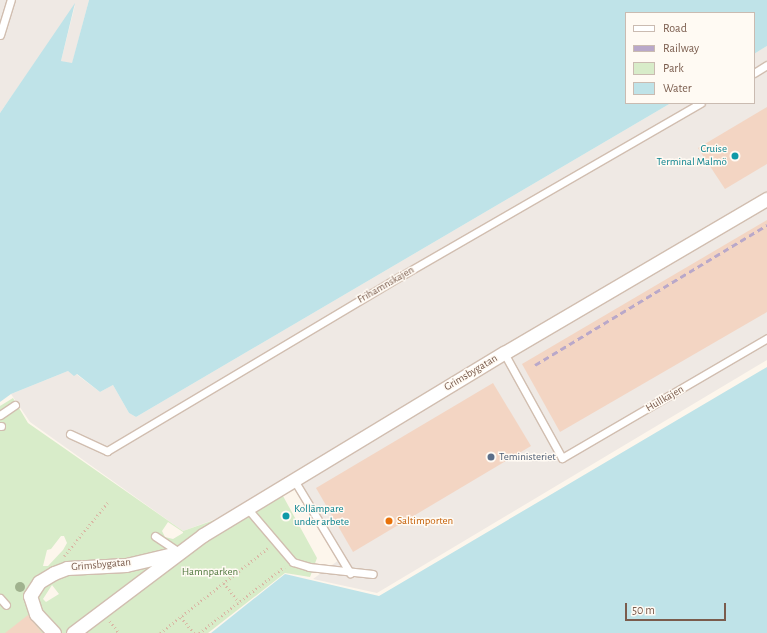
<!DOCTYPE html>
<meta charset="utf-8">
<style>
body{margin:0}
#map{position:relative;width:767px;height:633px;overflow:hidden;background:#fdf6ec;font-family:"Alegreya Sans",sans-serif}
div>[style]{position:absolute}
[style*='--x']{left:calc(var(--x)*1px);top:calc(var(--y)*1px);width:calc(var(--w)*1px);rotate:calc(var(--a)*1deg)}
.industrial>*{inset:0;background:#efe9e4}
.green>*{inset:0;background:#d8ecc9}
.water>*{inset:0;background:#bfe3e8}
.building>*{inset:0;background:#f3d5c3}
.path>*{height:2.5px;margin-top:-1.25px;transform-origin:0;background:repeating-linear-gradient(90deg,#d9b8a5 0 1px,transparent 0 4px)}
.roads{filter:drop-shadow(1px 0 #d1beb0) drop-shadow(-1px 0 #d1beb0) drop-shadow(0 1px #d1beb0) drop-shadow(0 -1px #d1beb0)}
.service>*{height:7px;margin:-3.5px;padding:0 3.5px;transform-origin:3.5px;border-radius:3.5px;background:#fff}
.minor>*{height:13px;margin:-6.5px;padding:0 6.5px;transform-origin:6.5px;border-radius:6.5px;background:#fff}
.rail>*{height:3px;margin-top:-1.5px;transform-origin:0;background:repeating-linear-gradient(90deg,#b9a8c9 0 6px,transparent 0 10px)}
.trees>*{width:10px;height:10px;margin:-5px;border-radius:50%;background:#a0b28e}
.dots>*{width:11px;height:11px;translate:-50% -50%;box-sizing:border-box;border:2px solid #fffaf3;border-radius:50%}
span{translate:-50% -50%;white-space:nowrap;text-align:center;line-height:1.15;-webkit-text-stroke:3px #fffaf3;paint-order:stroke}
.culture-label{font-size:11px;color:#0d838f}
.right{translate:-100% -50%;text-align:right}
.left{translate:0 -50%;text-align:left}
.street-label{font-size:11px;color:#7a5c4d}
.service-label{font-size:11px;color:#4e5e75}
.food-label{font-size:11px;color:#c56008}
.park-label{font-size:11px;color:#537a41}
.legend{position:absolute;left:625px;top:12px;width:130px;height:92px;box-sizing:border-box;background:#fffaf3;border:1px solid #cabbb1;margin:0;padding:5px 7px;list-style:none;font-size:12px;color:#7a5c4d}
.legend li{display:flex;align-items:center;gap:8px;height:20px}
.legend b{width:20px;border:1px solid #cabbb1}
.scale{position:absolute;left:625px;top:603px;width:101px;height:18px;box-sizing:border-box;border:2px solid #7a5c4d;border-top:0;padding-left:5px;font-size:12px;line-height:14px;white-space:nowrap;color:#7a5c4d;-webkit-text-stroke:3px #fffaf3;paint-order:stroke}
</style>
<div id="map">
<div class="industrial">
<div style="clip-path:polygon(0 0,89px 0,72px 64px,61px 61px,75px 5px,0 113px)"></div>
<div style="clip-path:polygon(767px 46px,767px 360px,377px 593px,313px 579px,343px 557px,303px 487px,183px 531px,30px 422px,11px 394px,68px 371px,76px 374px,100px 392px,113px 385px,129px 413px,136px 417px,671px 103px,754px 103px,754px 54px)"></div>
</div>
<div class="green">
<div style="clip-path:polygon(evenodd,13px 398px,28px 423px,183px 531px,283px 496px,317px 558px,310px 577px,285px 573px,208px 633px,0 633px,0 406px,13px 398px,168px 522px,183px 532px,183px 533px,173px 539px,165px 537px,162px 531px,168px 522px,13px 398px,64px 536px,67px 543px,63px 550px,48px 566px,43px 566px,47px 550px,51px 549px,61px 536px,64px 536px,13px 398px,52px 585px,59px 594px,46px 602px,43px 599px,52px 585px)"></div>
</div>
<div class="water">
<div style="clip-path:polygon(89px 0,767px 0,767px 46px,754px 54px,754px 13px,626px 13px,626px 103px,671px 103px,136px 417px,129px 413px,113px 385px,100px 392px,77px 374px,74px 376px,68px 371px,11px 394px,0 402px,0 113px,75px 3px,61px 61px,72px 63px)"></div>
<div style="clip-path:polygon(767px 367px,767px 633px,211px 633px,285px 574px,379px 596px)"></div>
</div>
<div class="building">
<div style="clip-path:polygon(767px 107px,767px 164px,725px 189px,698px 148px)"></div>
<div style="clip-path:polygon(767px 220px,767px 312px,560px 432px,522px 364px)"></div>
<div style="clip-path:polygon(493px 383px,531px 446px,353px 552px,316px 488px)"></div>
<div style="clip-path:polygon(28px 615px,42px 633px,5px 633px)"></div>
</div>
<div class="path">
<div style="--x:64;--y:556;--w:70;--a:-50.8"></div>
<div style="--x:224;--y:583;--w:24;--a:52"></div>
<div style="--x:181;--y:617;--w:21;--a:51"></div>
<div style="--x:110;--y:621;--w:15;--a:53"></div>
<div style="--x:160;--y:633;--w:137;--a:-38.2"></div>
<div style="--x:199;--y:633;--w:108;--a:-37.8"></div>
</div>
<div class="roads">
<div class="service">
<div style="--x:0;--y:35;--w:37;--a:-73"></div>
<div style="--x:754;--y:73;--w:15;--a:-32"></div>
<div style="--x:504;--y:353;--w:120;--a:61.1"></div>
<div style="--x:562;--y:458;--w:238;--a:-30.3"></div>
<div style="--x:0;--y:415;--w:18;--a:-34"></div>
<div style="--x:0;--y:426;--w:1;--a:0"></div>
<div style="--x:70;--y:434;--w:41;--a:24.7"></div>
<div style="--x:107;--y:451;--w:342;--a:-30.8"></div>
<div style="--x:401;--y:276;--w:346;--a:-30"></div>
<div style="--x:294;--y:480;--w:109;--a:58.9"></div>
<div style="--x:247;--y:508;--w:71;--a:49.6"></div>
<div style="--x:293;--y:562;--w:17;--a:17"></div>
<div style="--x:309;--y:567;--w:64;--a:6.2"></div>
<div style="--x:155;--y:536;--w:29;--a:34"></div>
<div style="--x:0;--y:598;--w:9;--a:49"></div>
</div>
<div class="minor">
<div style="--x:54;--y:633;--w:26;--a:-133"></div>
<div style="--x:36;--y:614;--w:19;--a:-108"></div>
<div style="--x:30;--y:596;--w:17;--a:-57"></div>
<div style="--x:39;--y:582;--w:17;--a:-31"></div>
<div style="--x:54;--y:573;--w:14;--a:-21"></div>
<div style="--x:67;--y:568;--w:59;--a:-2.9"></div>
<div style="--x:126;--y:565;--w:52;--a:-13.2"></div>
<div style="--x:73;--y:633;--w:163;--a:-37"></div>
<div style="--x:203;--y:535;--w:352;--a:-31.2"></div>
<div style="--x:504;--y:353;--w:305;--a:-30.4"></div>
</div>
</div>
<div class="rail">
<div style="--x:535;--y:365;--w:271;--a:-31.1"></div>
</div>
<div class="trees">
<div style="left:20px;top:587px"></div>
</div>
<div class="dots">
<div style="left:735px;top:156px;background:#0f9aa8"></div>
<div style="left:491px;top:457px;background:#5c6f8a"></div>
<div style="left:286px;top:516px;background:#0f9aa8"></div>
<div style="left:389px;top:521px;background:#e8710a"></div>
</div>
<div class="culture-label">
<span class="right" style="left:727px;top:156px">Cruise<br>Terminal Malmö</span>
<span class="left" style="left:294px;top:516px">Kollämpare<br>under arbete</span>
</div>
<div class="street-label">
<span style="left:386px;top:285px;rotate:-30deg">Frihamnskajen</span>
<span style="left:471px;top:373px;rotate:-31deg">Grimsbygatan</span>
<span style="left:665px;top:399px;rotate:-30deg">Hullkajen</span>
<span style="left:101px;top:565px;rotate:-5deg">Grimsbygatan</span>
</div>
<div class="service-label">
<span class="left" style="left:499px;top:457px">Teministeriet</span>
</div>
<div class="food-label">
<span class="left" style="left:397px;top:521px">Saltimporten</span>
</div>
<div class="park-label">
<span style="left:210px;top:572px">Hamnparken</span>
</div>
<ul class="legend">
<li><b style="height:5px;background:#fff"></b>Road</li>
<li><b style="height:5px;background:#b9a8c9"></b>Railway</li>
<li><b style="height:11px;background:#d8ecc9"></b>Park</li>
<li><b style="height:11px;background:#bfe3e8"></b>Water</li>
</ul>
<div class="scale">50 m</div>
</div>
